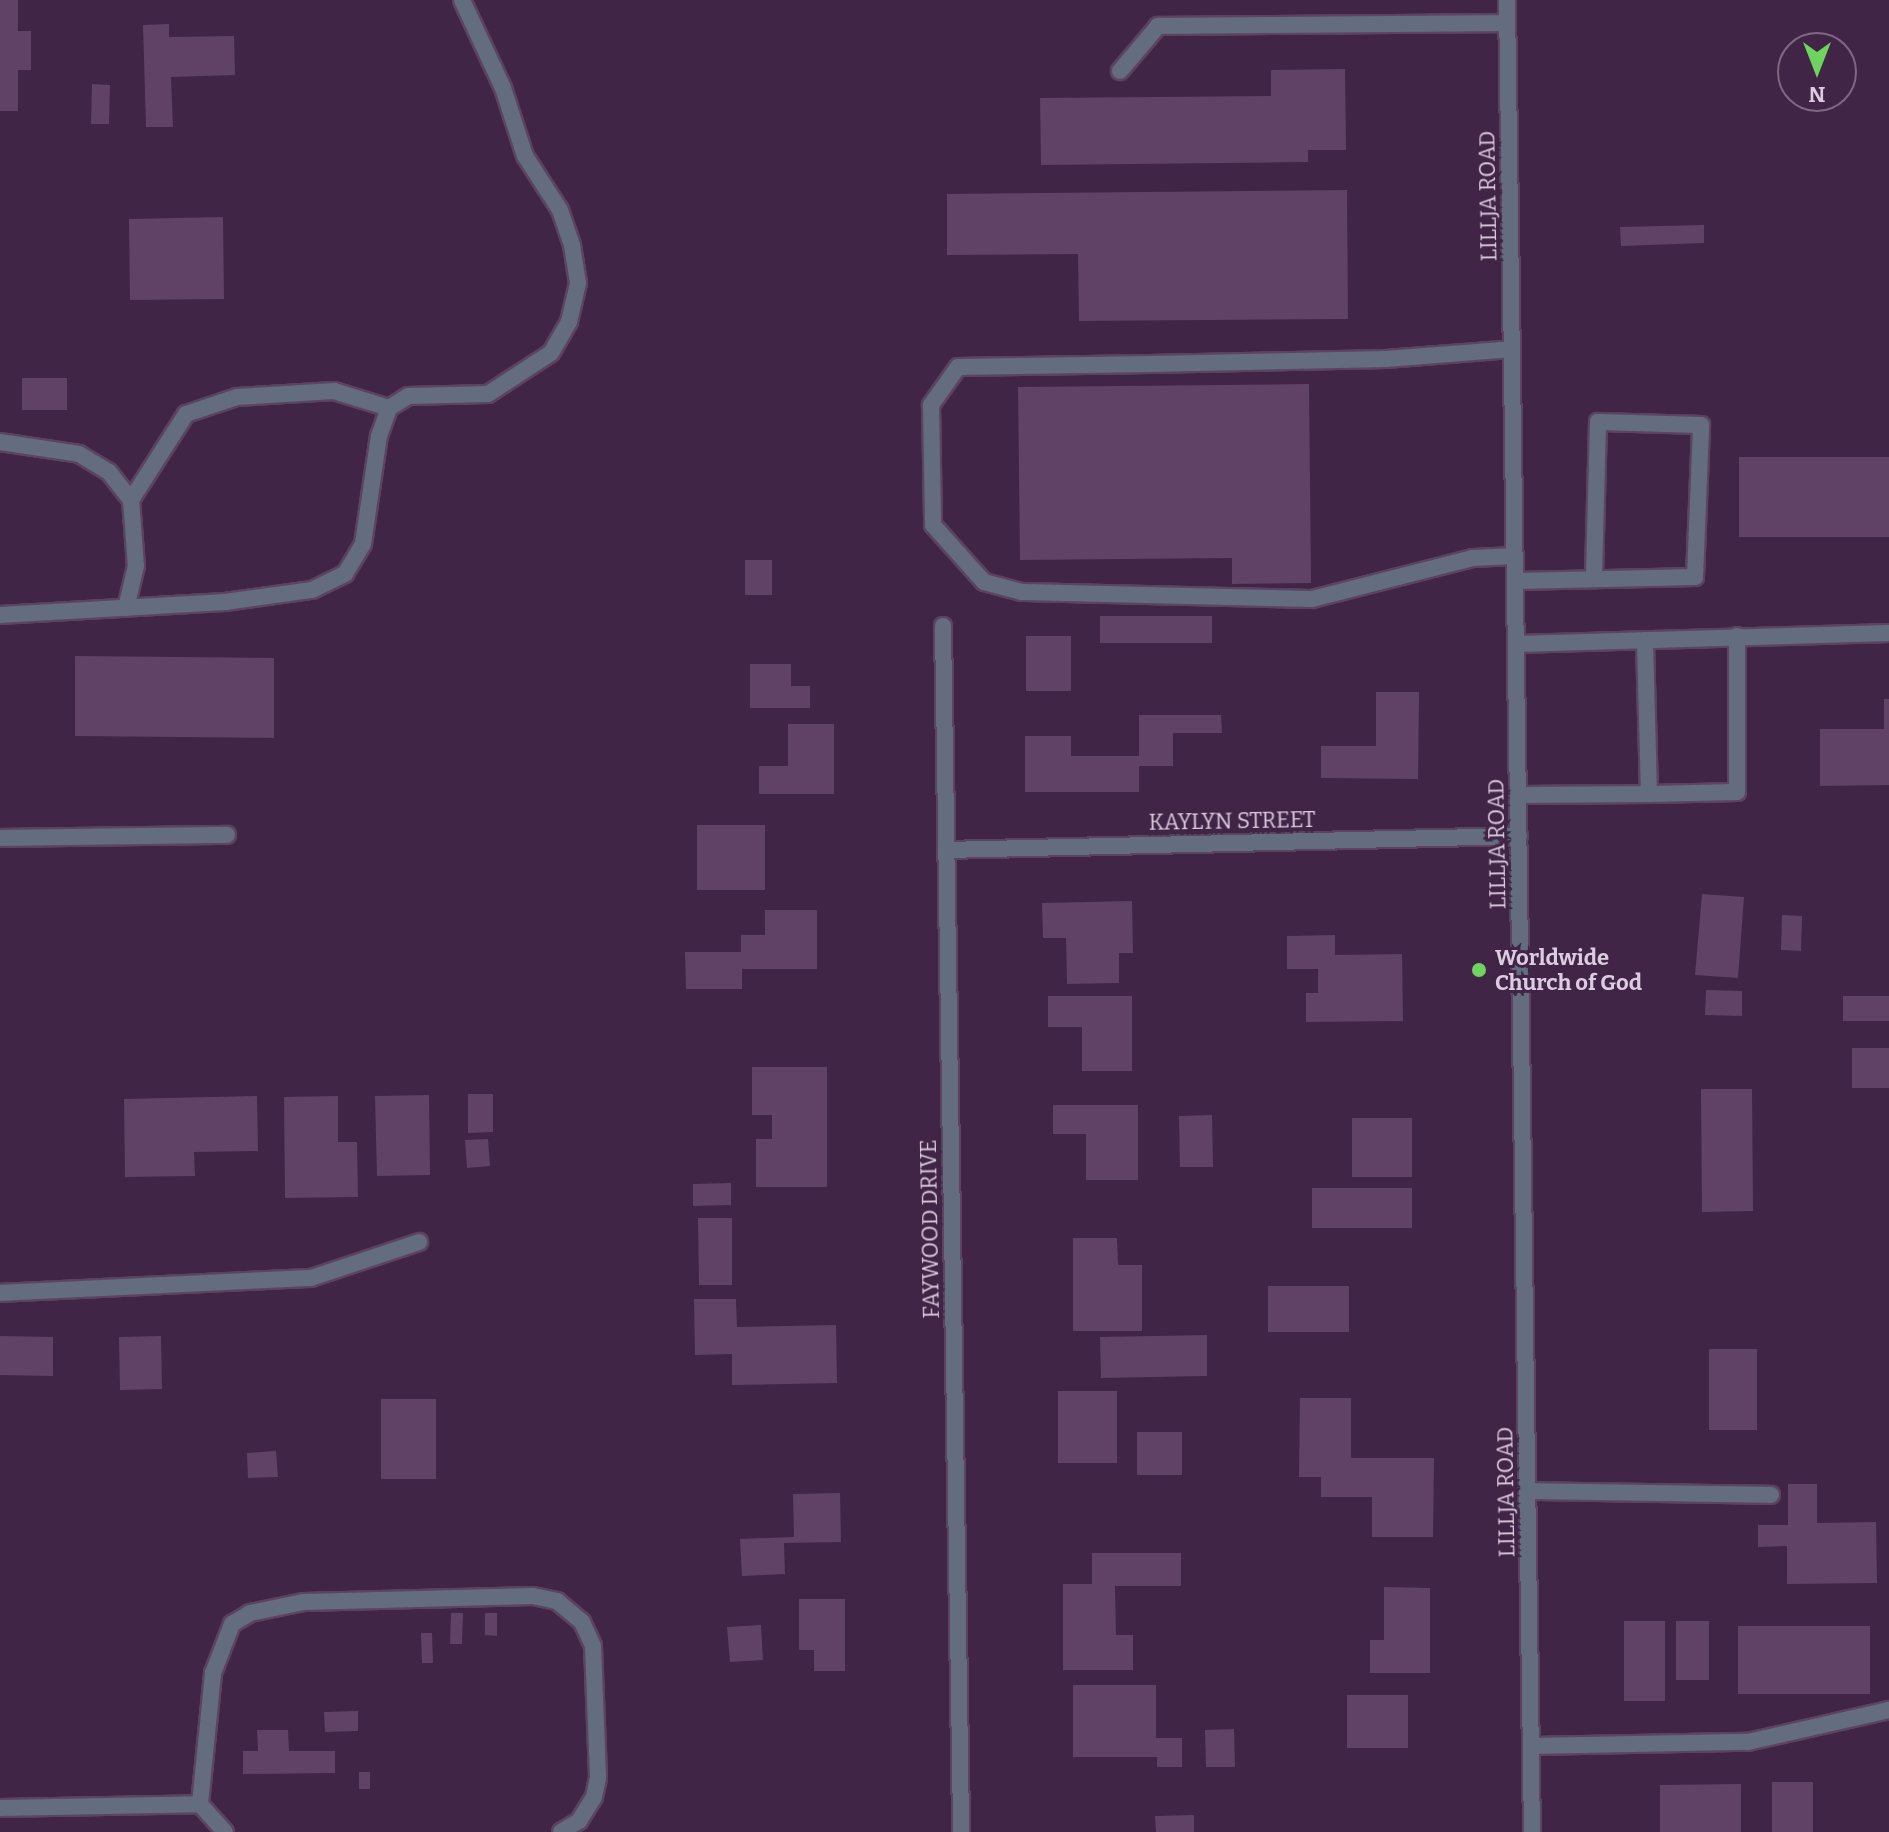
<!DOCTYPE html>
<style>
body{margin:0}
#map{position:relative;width:1889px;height:1832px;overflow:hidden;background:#402546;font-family:Bitter,serif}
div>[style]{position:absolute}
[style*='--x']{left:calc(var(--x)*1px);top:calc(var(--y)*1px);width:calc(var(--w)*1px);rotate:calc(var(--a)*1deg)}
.building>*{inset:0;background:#5f4265}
.roads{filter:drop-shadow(2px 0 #5c4362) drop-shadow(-2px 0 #5c4362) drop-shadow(0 2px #5c4362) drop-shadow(0 -2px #5c4362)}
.service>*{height:16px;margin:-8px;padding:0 8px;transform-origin:8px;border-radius:8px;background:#636d7f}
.minor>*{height:16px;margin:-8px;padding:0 8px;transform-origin:8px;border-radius:8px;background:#636d7f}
.tertiary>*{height:16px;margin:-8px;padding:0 8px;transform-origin:8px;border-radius:8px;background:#636d7f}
.dots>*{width:22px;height:22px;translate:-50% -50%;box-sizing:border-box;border:4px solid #402546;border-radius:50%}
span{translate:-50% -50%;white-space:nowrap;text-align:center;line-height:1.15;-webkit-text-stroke:6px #402546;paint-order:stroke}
.street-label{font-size:22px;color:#ddcce1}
.poi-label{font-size:22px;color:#ddcce1;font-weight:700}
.left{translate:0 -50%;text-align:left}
.north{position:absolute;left:1777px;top:32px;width:80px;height:80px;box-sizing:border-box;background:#402546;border:2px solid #7f6884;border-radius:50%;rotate:180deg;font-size:22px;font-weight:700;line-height:32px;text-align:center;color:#ddcce1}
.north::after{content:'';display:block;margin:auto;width:28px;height:36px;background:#70d35f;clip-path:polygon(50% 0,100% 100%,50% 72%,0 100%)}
</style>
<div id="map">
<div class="building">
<div style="clip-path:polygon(0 0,18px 0,18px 31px,31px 31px,31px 70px,18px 70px,18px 111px,0 111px)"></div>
<div style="clip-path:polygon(169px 24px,169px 37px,234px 36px,235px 75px,171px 77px,173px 127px,146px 127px,143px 25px)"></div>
<div style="clip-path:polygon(1345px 69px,1346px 150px,1308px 150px,1308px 162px,1041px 165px,1040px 98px,1271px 96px,1271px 70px)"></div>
<div style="clip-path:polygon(92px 84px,110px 85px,109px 124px,91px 124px)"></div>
<div style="clip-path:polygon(1347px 190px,1348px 319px,1079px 321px,1078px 254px,947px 255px,947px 194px)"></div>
<div style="clip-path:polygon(223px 217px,224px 299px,130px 300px,129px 219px)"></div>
<div style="clip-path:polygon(1704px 225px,1704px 243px,1621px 246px,1620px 227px)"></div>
<div style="clip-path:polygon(22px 378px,67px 378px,67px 410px,22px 410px)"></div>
<div style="clip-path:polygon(1309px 384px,1311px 583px,1232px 584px,1232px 558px,1020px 560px,1018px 387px)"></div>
<div style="clip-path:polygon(1739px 457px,1889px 457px,1889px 537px,1739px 537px)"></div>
<div style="clip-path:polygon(745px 560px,772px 560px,772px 595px,745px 595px)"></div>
<div style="clip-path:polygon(1100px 616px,1212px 616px,1212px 643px,1100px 643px)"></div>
<div style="clip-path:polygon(1026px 636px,1071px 636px,1071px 691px,1026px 691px)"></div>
<div style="clip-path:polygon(75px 656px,274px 658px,274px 738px,75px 736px)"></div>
<div style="clip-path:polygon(750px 664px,791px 664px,791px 686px,810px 686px,810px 708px,750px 708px)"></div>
<div style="clip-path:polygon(1376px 692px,1419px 692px,1418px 779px,1321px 778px,1321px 746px,1376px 746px)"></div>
<div style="clip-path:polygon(1884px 699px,1889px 699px,1889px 785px,1820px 786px,1820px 729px,1884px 729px)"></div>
<div style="clip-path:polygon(1139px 715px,1221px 715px,1222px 733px,1173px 733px,1173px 766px,1139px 766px,1139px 792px,1025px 792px,1025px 736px,1071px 736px,1071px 756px,1139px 756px)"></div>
<div style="clip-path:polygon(788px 724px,834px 724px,834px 794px,759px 794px,759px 766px,788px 766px)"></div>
<div style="clip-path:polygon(697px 825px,765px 825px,765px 890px,697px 890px)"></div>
<div style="clip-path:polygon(1702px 894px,1744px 897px,1738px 978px,1695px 975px)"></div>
<div style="clip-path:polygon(1132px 901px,1133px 953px,1119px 953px,1119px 983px,1067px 984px,1066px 938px,1043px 938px,1042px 903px)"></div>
<div style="clip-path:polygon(765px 910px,817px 910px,817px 969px,742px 969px,742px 989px,686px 989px,685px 952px,741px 952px,741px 935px,765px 935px)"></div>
<div style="clip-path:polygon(1782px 915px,1802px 916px,1801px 951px,1781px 950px)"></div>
<div style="clip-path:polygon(1335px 935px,1335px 955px,1402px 954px,1403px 1021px,1306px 1022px,1306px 993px,1318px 993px,1318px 969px,1287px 969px,1287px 936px)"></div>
<div style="clip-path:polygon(1706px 990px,1742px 991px,1742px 1016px,1705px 1015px)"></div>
<div style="clip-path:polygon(1048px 996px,1132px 996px,1132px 1071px,1082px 1071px,1082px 1027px,1048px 1027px)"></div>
<div style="clip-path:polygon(1843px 996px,1889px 996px,1889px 1021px,1843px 1021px)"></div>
<div style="clip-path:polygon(1852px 1048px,1889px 1048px,1889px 1088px,1852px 1088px)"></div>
<div style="clip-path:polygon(752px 1067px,827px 1067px,827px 1187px,756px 1187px,756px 1139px,772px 1139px,772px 1115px,752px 1115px)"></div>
<div style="clip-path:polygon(1701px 1089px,1752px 1089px,1753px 1211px,1702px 1212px)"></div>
<div style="clip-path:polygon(468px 1094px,493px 1094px,493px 1132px,468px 1133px)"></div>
<div style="clip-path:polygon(429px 1095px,430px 1175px,377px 1176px,375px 1096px)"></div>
<div style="clip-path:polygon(257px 1096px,258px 1151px,194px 1152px,195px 1176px,125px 1177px,124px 1099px)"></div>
<div style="clip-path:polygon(338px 1096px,338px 1142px,357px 1142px,358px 1197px,285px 1198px,284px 1097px)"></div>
<div style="clip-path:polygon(1053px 1105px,1138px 1105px,1138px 1180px,1086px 1180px,1086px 1134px,1053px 1134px)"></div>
<div style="clip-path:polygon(1212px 1115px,1213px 1167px,1180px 1167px,1179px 1116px)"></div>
<div style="clip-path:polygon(1352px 1118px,1412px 1118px,1412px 1177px,1352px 1177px)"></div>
<div style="clip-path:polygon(488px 1139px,490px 1166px,467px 1168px,465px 1140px)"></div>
<div style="clip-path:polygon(731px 1183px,731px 1205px,693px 1206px,693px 1184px)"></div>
<div style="clip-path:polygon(1312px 1188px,1412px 1188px,1412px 1228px,1312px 1228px)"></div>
<div style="clip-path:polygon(698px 1218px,732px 1218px,732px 1285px,699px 1285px)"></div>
<div style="clip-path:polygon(1073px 1238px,1117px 1238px,1118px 1265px,1142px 1265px,1142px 1331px,1073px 1331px)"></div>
<div style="clip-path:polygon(1268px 1286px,1349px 1286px,1349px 1332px,1268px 1332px)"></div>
<div style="clip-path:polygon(694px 1299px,736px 1299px,737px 1327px,836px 1325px,837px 1383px,732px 1385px,732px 1354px,695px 1355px)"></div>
<div style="clip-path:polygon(1207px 1335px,1207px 1376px,1101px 1378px,1100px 1337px)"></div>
<div style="clip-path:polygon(0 1336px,53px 1337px,53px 1376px,0 1375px)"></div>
<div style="clip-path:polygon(161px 1336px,162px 1389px,120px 1390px,119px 1337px)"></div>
<div style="clip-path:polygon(1709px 1349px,1757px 1349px,1757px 1430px,1709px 1430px)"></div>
<div style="clip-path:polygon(1058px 1391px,1117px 1391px,1117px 1463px,1058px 1463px)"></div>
<div style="clip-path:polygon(1300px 1398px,1351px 1398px,1351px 1458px,1434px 1458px,1433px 1537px,1372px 1537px,1372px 1497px,1321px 1497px,1321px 1477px,1299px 1477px)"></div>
<div style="clip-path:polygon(381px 1399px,436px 1399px,436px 1479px,381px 1479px)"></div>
<div style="clip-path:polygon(1137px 1432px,1182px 1432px,1182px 1475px,1137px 1475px)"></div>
<div style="clip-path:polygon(276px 1451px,278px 1477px,248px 1478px,247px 1453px)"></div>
<div style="clip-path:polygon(1788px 1484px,1817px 1484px,1817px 1523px,1876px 1522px,1877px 1583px,1787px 1584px,1787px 1546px,1758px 1547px,1758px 1525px,1788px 1525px)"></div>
<div style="clip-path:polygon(840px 1493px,841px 1542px,784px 1543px,785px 1574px,742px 1576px,740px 1539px,794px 1537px,793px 1494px)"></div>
<div style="clip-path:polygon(1092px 1553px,1181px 1553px,1181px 1586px,1115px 1586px,1116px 1635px,1133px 1635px,1133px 1670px,1063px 1670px,1063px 1584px,1092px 1584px)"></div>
<div style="clip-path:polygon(1384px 1587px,1430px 1588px,1430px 1673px,1370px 1673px,1370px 1640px,1384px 1640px)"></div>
<div style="clip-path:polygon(799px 1599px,845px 1599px,845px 1671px,814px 1671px,814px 1650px,799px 1650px)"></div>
<div style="clip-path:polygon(451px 1613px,463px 1613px,462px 1644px,450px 1644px)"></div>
<div style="clip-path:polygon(485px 1613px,497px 1613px,497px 1636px,485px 1635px)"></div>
<div style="clip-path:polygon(1624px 1621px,1665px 1621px,1665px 1701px,1624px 1701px)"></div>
<div style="clip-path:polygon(1676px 1621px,1709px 1621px,1709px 1680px,1676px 1680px)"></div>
<div style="clip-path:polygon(761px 1625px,763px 1660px,730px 1662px,727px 1627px)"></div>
<div style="clip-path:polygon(1738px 1626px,1870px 1626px,1870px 1694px,1738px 1694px)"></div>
<div style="clip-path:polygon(421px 1633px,432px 1633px,433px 1663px,422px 1663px)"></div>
<div style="clip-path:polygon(1073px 1685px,1156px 1685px,1156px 1738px,1182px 1738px,1182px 1767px,1157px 1767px,1157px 1757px,1073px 1757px)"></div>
<div style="clip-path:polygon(1347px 1695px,1408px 1695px,1408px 1748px,1347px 1748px)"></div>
<div style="clip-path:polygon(358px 1711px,358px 1731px,325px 1732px,324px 1712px)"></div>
<div style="clip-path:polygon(1234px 1729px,1235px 1767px,1206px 1767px,1205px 1730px)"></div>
<div style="clip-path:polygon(257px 1730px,288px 1730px,289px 1751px,335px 1751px,335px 1773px,243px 1774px,243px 1751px,258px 1751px)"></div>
<div style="clip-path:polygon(359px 1772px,370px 1772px,370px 1789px,359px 1789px)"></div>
<div style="clip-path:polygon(1772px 1782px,1813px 1782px,1813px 1832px,1772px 1832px)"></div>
<div style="clip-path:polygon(1741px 1784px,1741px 1832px,1660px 1832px,1660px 1785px)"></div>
<div style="clip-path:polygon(1194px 1815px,1194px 1832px,1156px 1832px,1155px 1816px)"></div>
</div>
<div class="roads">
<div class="service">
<div style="--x:1120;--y:71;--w:59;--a:-49.8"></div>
<div style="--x:1158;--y:26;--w:349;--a:-0.5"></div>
<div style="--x:1150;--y:364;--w:192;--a:179.1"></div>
<div style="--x:958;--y:367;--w:47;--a:125.4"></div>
<div style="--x:931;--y:405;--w:120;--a:89"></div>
<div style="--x:933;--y:525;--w:76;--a:48.2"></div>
<div style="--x:984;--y:582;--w:39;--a:15"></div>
<div style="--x:1022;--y:592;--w:290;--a:1.4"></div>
<div style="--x:1312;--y:599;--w:166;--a:-14.3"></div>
<div style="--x:1473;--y:558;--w:42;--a:-2.7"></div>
<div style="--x:0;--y:442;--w:80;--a:8.6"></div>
<div style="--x:79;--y:454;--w:35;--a:31"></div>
<div style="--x:109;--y:472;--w:36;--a:52"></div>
<div style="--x:131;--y:500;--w:66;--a:85.7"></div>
<div style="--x:136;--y:566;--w:43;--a:103.4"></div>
<div style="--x:131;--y:500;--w:102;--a:-57.4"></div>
<div style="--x:186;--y:414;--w:54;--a:-18.4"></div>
<div style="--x:237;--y:397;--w:97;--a:-3.5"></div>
<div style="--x:334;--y:391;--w:58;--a:17.2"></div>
<div style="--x:1516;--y:581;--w:179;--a:-1.3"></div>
<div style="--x:1695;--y:577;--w:152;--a:-87.7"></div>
<div style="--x:1701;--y:425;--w:103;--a:-178.3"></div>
<div style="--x:1598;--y:422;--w:157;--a:91.5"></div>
<div style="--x:0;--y:615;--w:225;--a:-3.3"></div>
<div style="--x:225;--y:602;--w:88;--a:-7.9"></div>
<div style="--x:312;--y:590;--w:37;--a:-26"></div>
<div style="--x:345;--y:574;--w:35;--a:-59"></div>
<div style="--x:363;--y:544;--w:109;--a:-81.6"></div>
<div style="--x:379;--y:436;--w:30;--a:-70"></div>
<div style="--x:389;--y:408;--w:22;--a:-32"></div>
<div style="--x:408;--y:396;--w:80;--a:-1.4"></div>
<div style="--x:488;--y:394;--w:75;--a:-33.1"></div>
<div style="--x:551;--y:353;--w:36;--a:-60"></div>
<div style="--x:569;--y:322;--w:40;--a:-77"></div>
<div style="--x:578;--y:283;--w:38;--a:-99"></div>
<div style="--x:572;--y:245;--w:37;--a:-109"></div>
<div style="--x:560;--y:210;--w:64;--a:-122.9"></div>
<div style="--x:525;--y:156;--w:71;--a:-107.9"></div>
<div style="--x:503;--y:88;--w:97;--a:-115"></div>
<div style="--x:1517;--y:644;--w:372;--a:-1.7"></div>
<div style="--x:1649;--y:794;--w:88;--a:-1.3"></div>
<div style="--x:1737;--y:792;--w:156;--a:-90"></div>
<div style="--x:1519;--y:795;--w:130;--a:-0.4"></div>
<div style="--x:1649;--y:794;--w:154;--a:-91.5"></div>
<div style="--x:0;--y:838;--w:227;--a:-0.8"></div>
<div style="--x:0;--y:1293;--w:311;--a:-2.8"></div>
<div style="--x:311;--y:1278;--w:114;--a:-18.4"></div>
<div style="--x:1528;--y:1491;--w:243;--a:0.9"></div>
<div style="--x:1531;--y:1746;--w:217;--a:-1.1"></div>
<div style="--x:1748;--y:1742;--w:145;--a:-12.8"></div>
<div style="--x:0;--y:1808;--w:200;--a:-1.1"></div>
<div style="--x:225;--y:1832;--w:38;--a:-132"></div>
<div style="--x:200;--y:1804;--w:132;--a:-84.3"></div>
<div style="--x:213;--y:1673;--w:53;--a:-68.8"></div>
<div style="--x:232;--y:1624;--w:21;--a:-31"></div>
<div style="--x:250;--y:1613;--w:54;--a:-11.7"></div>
<div style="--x:303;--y:1602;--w:230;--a:-1.5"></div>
<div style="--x:533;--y:1596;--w:25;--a:12"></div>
<div style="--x:557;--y:1601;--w:33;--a:40"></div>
<div style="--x:582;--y:1622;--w:26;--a:65"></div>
<div style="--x:593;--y:1646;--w:132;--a:87.8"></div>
<div style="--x:598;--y:1778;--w:19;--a:102"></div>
<div style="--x:594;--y:1797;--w:28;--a:122"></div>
<div style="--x:579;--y:1821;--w:21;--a:149"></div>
</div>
<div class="minor">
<div style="--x:1150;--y:364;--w:236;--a:-1.2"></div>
<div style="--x:1386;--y:359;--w:126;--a:-4.5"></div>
<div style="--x:943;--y:626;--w:1206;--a:89.14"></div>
<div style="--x:946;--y:850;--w:573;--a:-1.4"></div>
</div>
<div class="tertiary">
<div style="--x:1507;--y:0;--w:1832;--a:89.22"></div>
</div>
</div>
<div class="dots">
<div style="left:1479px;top:970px;background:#70d35f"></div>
</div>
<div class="street-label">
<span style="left:1488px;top:196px;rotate:-91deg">LILLJA ROAD</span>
<span style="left:1232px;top:821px;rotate:-1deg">KAYLYN STREET</span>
<span style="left:1497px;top:844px;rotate:-91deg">LILLJA ROAD</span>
<span style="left:930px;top:1229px;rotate:-91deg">FAYWOOD DRIVE</span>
<span style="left:1506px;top:1492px;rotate:-91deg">LILLJA ROAD</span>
</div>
<div class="poi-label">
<span class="left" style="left:1495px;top:970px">Worldwide<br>Church of God</span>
</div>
<div class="north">N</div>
</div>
